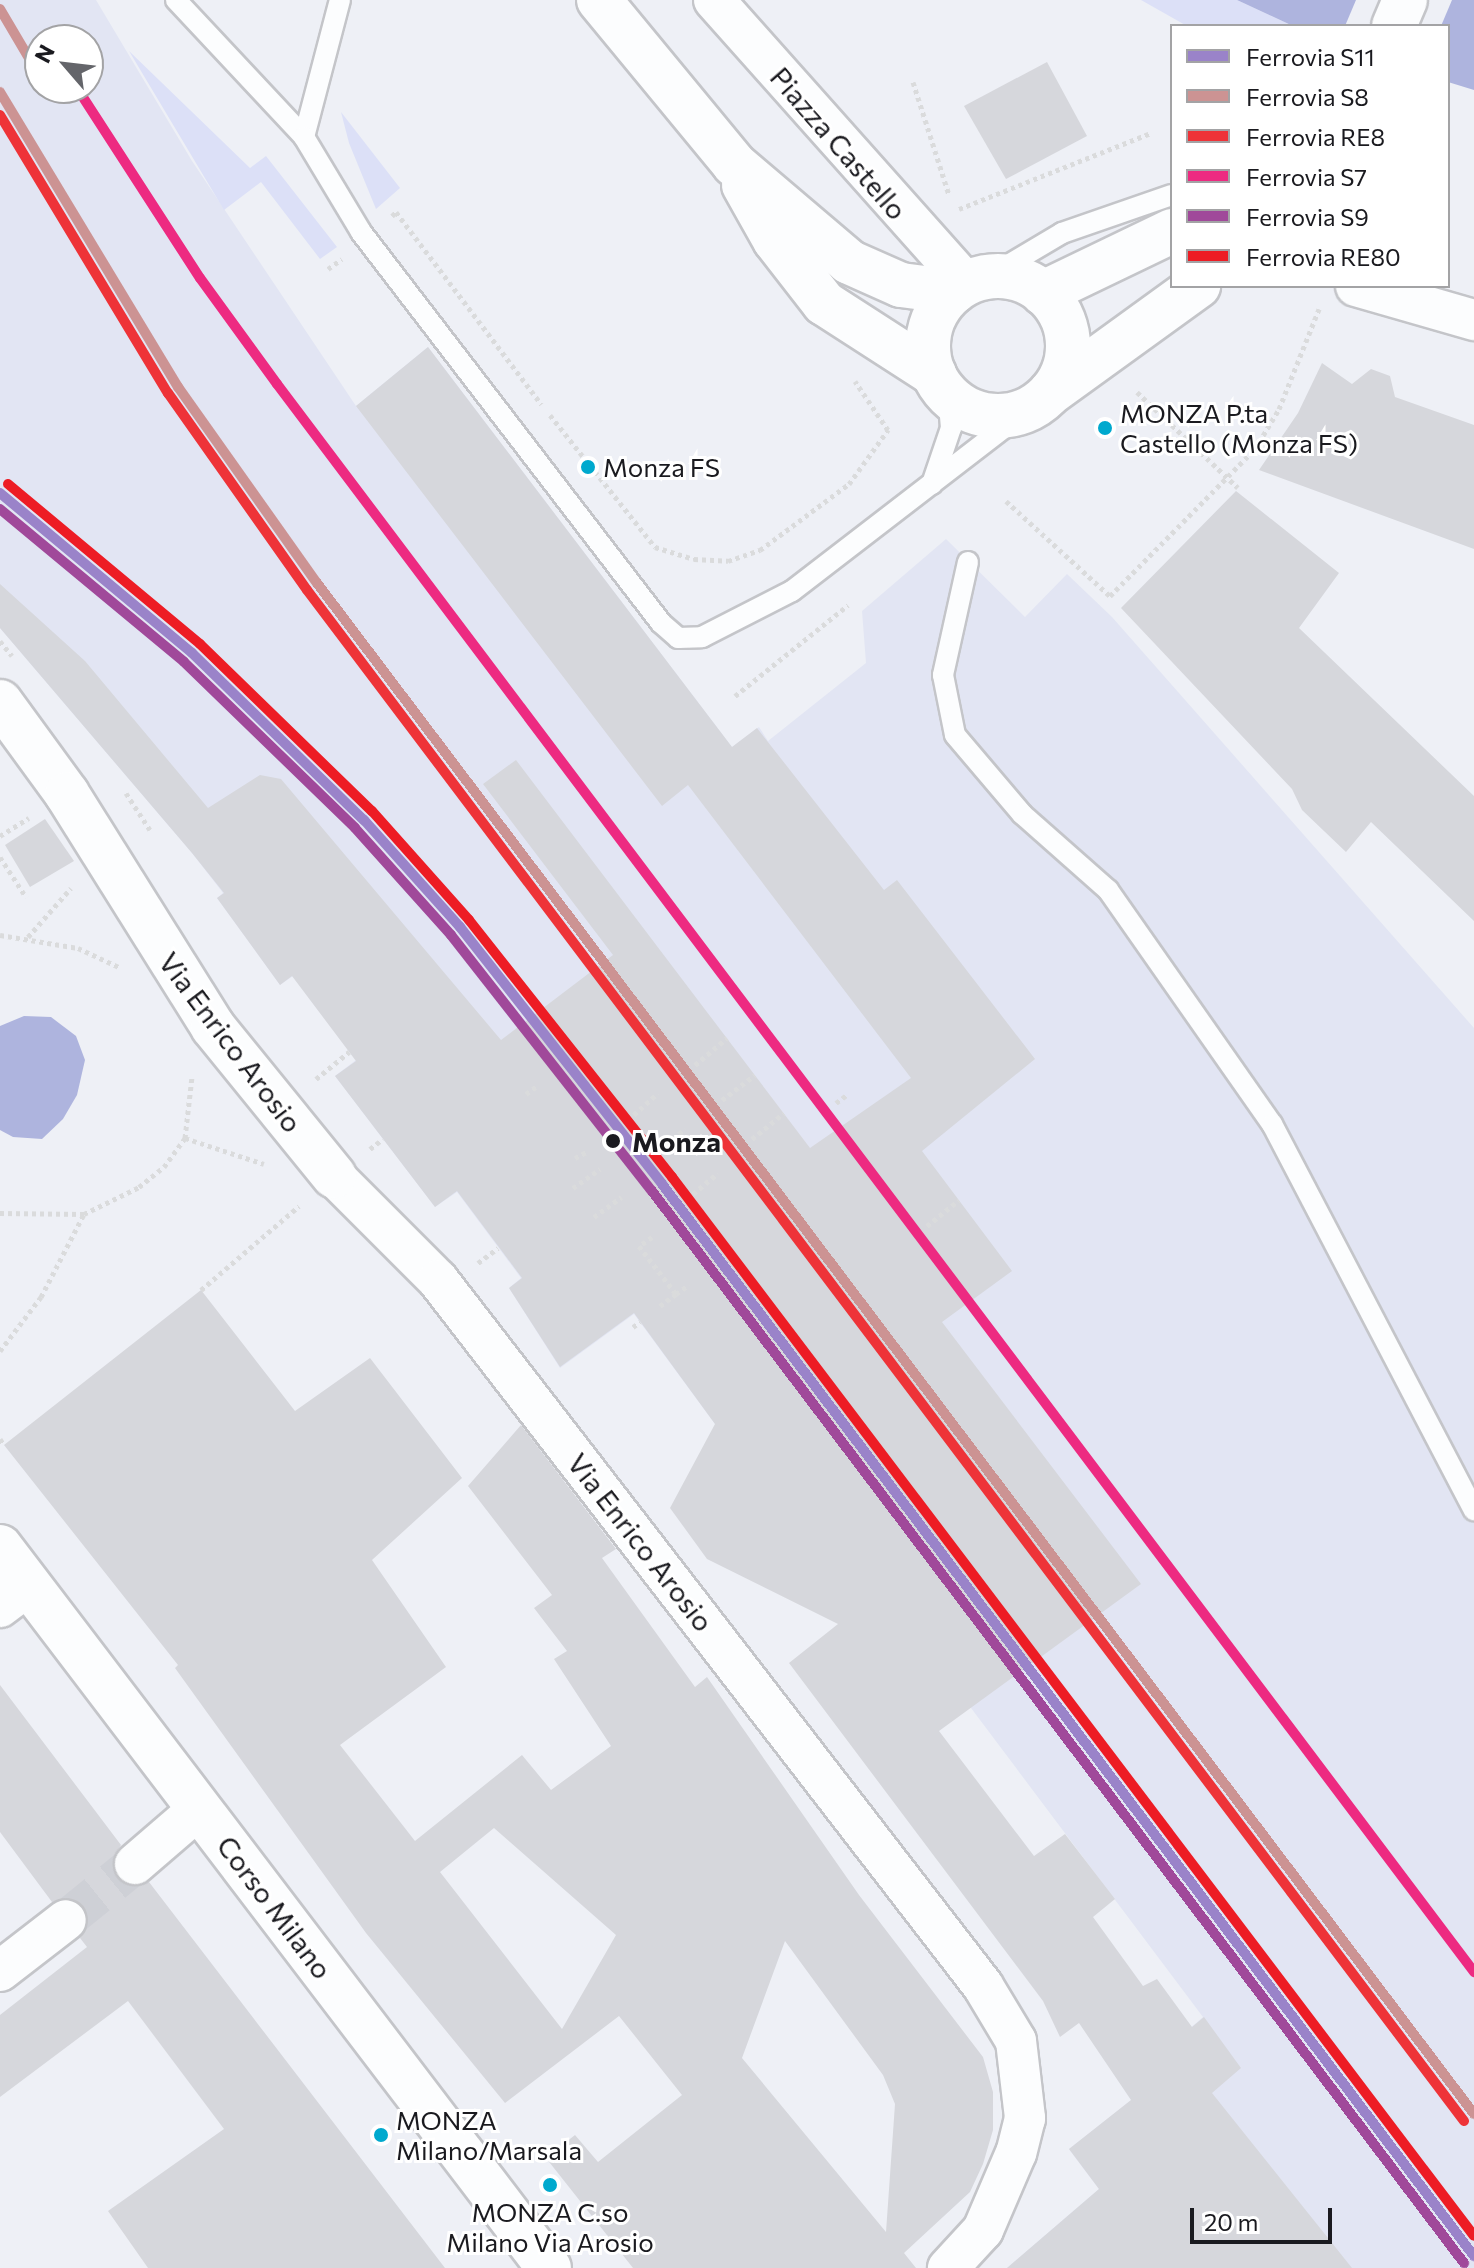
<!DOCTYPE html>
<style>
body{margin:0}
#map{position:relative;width:1474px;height:2268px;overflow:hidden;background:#eef0f6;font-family:Commissioner,sans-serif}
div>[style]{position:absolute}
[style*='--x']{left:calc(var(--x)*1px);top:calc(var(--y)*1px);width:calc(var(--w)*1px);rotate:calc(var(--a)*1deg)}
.built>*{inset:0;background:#e2e5f3}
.green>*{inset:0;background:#dce0f7}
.water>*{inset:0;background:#aeb4de}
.pier>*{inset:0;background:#eef0f6}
.building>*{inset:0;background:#d6d7dc}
.street-tunnel>*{height:40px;margin-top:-20px;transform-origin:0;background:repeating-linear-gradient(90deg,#ced0d6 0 40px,transparent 0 60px)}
.path>*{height:5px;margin-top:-2.5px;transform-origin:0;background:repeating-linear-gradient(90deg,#dadbdc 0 4px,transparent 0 8px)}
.roads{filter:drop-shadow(2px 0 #c4c5c9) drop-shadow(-2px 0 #c4c5c9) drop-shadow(0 2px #c4c5c9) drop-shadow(0 -2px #c4c5c9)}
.lane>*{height:20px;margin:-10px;padding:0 10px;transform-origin:10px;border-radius:10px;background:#fcfdfe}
.street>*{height:40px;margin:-20px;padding:0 20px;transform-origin:20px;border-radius:20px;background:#fcfdfe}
.secondary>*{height:44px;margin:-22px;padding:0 22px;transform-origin:22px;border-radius:22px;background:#fcfdfe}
.secondary>.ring{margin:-22px;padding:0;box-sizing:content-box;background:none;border:44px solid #fcfdfe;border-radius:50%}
.rail-1>*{height:10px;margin:-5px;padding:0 5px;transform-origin:5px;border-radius:5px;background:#9a83c9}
.rail-2>*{height:10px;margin:-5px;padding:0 5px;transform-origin:5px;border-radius:5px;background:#cc9393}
.rail-3>*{height:10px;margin:-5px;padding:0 5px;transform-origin:5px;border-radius:5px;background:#ee3338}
.rail-4>*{height:10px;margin:-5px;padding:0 5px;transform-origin:5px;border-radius:5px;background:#ed2a81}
.rail-5>*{height:10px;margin:-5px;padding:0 5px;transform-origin:5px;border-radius:5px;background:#a0499a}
.rail-6>*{height:10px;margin:-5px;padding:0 5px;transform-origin:5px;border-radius:5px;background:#ed1c24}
.dots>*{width:22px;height:22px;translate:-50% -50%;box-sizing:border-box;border:4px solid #fff;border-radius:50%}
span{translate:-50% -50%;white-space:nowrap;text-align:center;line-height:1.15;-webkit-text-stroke:6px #fff;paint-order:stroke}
.bus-label{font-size:26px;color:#1a1a1f}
.left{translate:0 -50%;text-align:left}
.street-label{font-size:28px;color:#1a1a1f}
.stop-label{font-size:28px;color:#1a1a1f;font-weight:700}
.legend{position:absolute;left:1170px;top:24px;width:280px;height:264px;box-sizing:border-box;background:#fff;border:2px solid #a3a3a5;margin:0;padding:10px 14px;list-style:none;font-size:24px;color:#1a1a1f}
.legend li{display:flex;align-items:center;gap:16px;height:40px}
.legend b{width:40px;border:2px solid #a3a3a5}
.north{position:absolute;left:24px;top:24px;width:80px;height:80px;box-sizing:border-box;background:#fff;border:2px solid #a3a3a5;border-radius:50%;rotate:298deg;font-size:22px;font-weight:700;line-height:32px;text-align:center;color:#1a1a1f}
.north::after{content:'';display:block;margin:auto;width:28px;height:36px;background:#64656a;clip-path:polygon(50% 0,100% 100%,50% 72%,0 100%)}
.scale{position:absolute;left:1190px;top:2208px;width:142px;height:36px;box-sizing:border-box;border:4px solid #1a1a1f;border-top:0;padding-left:10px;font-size:24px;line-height:28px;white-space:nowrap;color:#1a1a1f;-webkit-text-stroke:6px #fff;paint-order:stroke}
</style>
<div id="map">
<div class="built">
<div style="clip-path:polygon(evenodd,0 0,96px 0,192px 161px,356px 406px,428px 347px,732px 747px,759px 727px,768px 741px,866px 663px,862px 611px,946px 539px,1025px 617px,1067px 574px,1112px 617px,1474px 1028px,1474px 2268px,1007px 2268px,1099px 2189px,1069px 2149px,1152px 2084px,1141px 2071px,1203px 2017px,971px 1708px,715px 1424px,634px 1314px,560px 1368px,509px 1288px,521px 1278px,457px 1192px,435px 1207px,335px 1076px,356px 1060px,293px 976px,280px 985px,217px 898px,223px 893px,192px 853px,0 628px,0 0,40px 40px,88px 40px,88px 88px,40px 88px,40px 40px)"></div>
</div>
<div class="green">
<div style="clip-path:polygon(1141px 0,1237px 0,1293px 26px,1187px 26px)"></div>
<div style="clip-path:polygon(129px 51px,250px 168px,266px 156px,337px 247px,320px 259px,261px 182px,224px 210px)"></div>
<div style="clip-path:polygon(341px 112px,400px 188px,376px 209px,349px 143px)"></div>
</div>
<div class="water">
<div style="clip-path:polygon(1237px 0,1474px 0,1474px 90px,1448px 82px,1448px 26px,1293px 26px)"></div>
<div style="clip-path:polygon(24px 1016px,51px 1017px,76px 1036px,85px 1060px,77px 1095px,63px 1119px,42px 1139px,13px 1137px,0 1130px,0 1026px)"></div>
</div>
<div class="pier">
<div style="clip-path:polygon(1356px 0,1452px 0,1441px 26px,1345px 26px)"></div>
</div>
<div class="building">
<div style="clip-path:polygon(1047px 62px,1087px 136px,1006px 179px,964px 106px)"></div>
<div style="clip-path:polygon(428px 347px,732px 747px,757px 728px,884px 890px,897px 880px,1035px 1059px,922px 1151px,1012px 1271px,942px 1322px,1141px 1584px,939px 1731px,1034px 1856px,1065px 1834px,1115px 1899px,1093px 1917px,1143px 1986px,1157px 1979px,1192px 2027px,1204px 2017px,1241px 2068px,1212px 2093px,1352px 2268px,1007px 2268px,1099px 2189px,1069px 2149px,1131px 2100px,1079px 2023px,1060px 2037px,1043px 2001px,789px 1663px,838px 1624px,707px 1559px,670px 1508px,715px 1424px,634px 1313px,560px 1367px,509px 1288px,522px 1278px,457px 1191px,435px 1207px,335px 1076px,356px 1061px,292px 976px,280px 985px,217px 898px,224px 893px,192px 853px,0 628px,0 584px,85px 661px,208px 808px,260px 775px,281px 779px,501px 1040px,613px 955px,483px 784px,516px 760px,810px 1148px,911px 1078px,688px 785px,662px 806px,356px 406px)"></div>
<div style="clip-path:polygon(1322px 363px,1352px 384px,1371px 369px,1390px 376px,1395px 397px,1474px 425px,1474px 549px,1259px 470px,1298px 413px)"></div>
<div style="clip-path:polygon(1236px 491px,1339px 573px,1299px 628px,1474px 796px,1474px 921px,1371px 822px,1346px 852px,1302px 810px,1292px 789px,1121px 608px)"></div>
<div style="clip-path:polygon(45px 819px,74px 861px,30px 887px,5px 845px)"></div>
<div style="clip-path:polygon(evenodd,201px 1290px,295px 1411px,370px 1358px,462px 1478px,372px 1560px,446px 1667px,340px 1745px,415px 1841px,522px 1755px,551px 1790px,611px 1746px,554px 1659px,567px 1651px,534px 1608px,552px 1595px,468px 1486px,521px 1425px,616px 1549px,602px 1558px,695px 1687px,707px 1677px,859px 1895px,983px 2057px,993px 2092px,993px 2130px,983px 2164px,970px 2192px,904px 2253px,916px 2268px,633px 2268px,546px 2158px,575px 2135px,598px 2162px,682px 2095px,619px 2016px,505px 2103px,366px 1933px,175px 1668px,178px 1665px,4px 1445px,201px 1290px,494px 1828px,616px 1935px,562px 2029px,440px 1872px,494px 1828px,201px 1290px,785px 1941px,883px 2075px,895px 2104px,886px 2232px,742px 2058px,785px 1941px)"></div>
<div style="clip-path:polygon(0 1685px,121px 1845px,113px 1857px,117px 1878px,128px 1886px,149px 1882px,445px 2268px,148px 2268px,108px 2211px,224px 2129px,128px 2001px,0 2097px,0 2015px,87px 1947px,80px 1938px,89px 1918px,75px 1899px,52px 1902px,0 1832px)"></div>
</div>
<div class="street-tunnel">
<div style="--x:66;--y:1920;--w:89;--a:-39.1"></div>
</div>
<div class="path">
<div style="--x:913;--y:82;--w:119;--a:72.3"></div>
<div style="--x:959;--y:209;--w:206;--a:-21.6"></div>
<div style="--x:392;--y:216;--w:6;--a:-45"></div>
<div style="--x:396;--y:212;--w:241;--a:52.9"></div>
<div style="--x:328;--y:269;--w:17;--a:-36"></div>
<div style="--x:1137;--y:392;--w:139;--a:43.5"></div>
<div style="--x:550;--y:415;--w:169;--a:51.5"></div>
<div style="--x:655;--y:547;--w:41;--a:17.1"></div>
<div style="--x:694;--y:559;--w:34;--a:3"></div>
<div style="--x:728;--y:561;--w:34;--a:-19"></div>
<div style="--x:760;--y:550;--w:111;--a:-36.6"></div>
<div style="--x:849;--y:484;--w:67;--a:-54.2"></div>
<div style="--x:888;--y:430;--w:59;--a:-124"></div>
<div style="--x:1006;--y:501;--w:141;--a:42.4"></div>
<div style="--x:1110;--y:596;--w:206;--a:-45.4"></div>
<div style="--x:1255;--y:449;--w:47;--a:-59"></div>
<div style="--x:1279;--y:409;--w:108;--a:-68.2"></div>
<div style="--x:0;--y:641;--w:19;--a:51"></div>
<div style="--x:735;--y:696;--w:145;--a:-38.8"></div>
<div style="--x:126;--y:793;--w:44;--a:57"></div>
<div style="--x:0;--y:836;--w:34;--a:-32"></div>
<div style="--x:0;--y:857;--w:48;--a:57"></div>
<div style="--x:0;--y:935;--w:79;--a:9.5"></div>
<div style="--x:78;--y:948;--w:45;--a:24.9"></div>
<div style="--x:28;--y:937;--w:65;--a:-48.7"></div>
<div style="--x:695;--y:1065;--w:42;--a:-40.2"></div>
<div style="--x:316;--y:1079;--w:43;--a:-39.3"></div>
<div style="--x:526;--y:1094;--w:14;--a:-36"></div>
<div style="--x:722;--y:1100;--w:41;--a:-37.1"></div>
<div style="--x:836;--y:1103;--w:15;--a:-37"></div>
<div style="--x:628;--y:1120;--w:40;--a:-42"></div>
<div style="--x:185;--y:1138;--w:83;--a:18.2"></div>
<div style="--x:752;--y:1139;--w:41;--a:-39.1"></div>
<div style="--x:370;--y:1149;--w:16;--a:-38"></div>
<div style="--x:654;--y:1154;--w:40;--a:-39"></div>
<div style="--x:575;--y:1158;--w:13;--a:-27"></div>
<div style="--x:573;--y:1188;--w:33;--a:-35"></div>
<div style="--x:687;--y:1199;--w:40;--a:-40"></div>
<div style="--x:0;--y:1213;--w:84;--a:0.7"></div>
<div style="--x:84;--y:1214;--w:61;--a:-26.1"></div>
<div style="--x:139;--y:1187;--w:32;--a:-39"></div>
<div style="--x:164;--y:1167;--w:36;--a:-54"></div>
<div style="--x:185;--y:1138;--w:61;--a:-83.5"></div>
<div style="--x:594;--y:1217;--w:34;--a:-36"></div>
<div style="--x:927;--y:1226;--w:41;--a:-39.1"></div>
<div style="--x:652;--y:1237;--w:16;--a:145"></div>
<div style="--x:639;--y:1246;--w:61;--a:52.4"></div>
<div style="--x:676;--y:1294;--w:20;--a:143"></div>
<div style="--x:478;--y:1263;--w:25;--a:-37"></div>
<div style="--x:201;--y:1290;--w:129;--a:-40.6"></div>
<div style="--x:676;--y:1294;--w:16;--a:-35"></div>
<div style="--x:633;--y:1327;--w:9;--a:-36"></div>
<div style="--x:0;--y:1351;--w:68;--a:-52.8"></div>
<div style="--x:41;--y:1297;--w:93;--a:-62.6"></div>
<div style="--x:0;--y:1439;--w:7;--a:56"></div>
</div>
<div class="roads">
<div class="lane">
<div style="--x:176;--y:0;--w:187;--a:46.9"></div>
<div style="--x:304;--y:137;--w:142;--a:-75.3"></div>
<div style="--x:304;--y:137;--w:111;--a:59"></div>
<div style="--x:361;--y:232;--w:493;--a:52.5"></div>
<div style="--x:661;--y:623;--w:23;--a:41"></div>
<div style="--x:678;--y:638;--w:24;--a:-2"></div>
<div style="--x:702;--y:637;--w:101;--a:-27.1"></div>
<div style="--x:792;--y:591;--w:300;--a:-37.6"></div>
<div style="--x:988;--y:277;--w:86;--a:-30.7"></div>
<div style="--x:1062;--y:233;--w:116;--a:-19.1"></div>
<div style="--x:932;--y:484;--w:59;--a:-71.3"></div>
<div style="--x:951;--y:428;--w:33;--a:-95"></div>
<div style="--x:968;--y:562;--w:116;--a:102.5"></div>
<div style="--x:943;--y:675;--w:61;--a:78.7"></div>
<div style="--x:955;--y:735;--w:104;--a:49.7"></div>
<div style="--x:1022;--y:814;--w:115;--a:41.5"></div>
<div style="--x:1108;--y:890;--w:286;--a:55"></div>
<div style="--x:1272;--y:1124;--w:436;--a:62.4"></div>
</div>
<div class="street">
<div style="--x:714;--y:0;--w:380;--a:48.3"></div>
<div style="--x:1356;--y:286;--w:123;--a:16.1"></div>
<div style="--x:334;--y:1176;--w:147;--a:45"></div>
<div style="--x:438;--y:1280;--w:892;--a:52.33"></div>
<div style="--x:983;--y:1986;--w:64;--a:59"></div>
<div style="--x:1016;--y:2041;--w:78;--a:83.3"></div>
<div style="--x:1025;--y:2118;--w:36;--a:104"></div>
<div style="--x:1016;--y:2153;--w:84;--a:113.2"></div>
<div style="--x:983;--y:2230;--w:52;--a:132.6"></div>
<div style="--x:0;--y:1607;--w:36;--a:-37"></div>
<div style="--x:135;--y:1864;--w:84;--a:-40.7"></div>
<div style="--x:0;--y:1971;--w:83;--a:-37.7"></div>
</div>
<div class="secondary">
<div style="--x:599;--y:0;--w:212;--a:50.5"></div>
<div style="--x:734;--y:164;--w:151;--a:40.4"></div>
<div style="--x:849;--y:262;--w:57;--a:23.9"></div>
<div style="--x:901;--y:285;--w:53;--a:7.5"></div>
<div style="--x:1394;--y:26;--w:28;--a:-67"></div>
<div style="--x:744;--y:185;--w:63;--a:60.6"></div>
<div style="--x:775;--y:240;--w:80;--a:52.1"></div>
<div style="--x:824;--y:303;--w:131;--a:32.8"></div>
<div class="ring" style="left:928px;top:276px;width:96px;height:96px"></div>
<div style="--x:1043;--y:293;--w:143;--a:-25.7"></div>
<div style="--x:1050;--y:393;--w:183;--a:-35.9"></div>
<div style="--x:0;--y:702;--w:114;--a:53.9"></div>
<div style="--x:67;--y:794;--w:275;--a:57.9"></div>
<div style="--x:213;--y:1027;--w:192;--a:50.9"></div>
<div style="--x:0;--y:1547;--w:906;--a:52.71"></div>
</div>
</div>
<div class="rail-1">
<div style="--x:0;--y:493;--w:250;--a:39.8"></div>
<div style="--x:192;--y:653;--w:240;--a:44.2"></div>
<div style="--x:364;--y:820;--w:144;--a:48.1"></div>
<div style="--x:460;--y:927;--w:327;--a:51.8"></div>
<div style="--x:662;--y:1184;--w:1345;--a:52.86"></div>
</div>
<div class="rail-2">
<div style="--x:0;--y:9;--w:79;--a:59.5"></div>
<div style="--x:0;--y:92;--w:345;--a:58.9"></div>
<div style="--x:178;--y:387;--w:240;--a:54.7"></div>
<div style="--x:317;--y:583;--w:1919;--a:52.92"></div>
</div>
<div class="rail-3">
<div style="--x:0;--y:115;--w:325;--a:58.9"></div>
<div style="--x:168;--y:393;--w:241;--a:54.8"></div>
<div style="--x:307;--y:590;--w:1919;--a:52.92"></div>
</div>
<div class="rail-4">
<div style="--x:77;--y:88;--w:226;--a:57.1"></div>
<div style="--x:200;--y:278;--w:131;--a:54"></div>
<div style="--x:277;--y:384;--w:1989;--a:52.99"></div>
</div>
<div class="rail-5">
<div style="--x:0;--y:509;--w:239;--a:39.7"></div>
<div style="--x:184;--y:662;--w:238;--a:44.1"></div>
<div style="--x:355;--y:828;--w:144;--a:48.1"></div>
<div style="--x:451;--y:935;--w:325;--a:51.9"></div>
<div style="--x:652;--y:1191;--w:1345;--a:52.86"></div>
</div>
<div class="rail-6">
<div style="--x:8;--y:484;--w:250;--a:39.8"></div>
<div style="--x:200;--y:644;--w:240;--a:44.2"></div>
<div style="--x:372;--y:811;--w:146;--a:48.3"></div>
<div style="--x:469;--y:920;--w:328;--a:51.7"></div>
<div style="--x:672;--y:1177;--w:1328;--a:52.86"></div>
</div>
<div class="dots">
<div style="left:1105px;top:428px;background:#00a9ce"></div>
<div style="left:588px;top:467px;background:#00a9ce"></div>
<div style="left:613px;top:1141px;background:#1a1a1f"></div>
<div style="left:381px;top:2135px;background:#00a9ce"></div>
<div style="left:550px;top:2185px;background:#00a9ce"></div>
</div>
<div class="bus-label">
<span class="left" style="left:1120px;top:428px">MONZA P.ta<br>Castello (Monza FS)</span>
<span class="left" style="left:603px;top:467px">Monza FS</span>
<span class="left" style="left:396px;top:2135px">MONZA<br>Milano/Marsala</span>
<span style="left:550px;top:2227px">MONZA C.so<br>Milano Via Arosio</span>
</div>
<div class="street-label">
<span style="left:839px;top:143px;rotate:49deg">Piazza Castello</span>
<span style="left:231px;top:1042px;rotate:53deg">Via Enrico Arosio</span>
<span style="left:641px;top:1542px;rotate:52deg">Via Enrico Arosio</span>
<span style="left:275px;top:1907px;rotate:53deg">Corso Milano</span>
</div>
<div class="stop-label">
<span class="left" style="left:632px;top:1141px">Monza</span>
</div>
<ul class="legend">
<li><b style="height:10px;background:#9a83c9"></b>Ferrovia S11</li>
<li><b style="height:10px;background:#cc9393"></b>Ferrovia S8</li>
<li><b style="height:10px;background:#ee3338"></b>Ferrovia RE8</li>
<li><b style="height:10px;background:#ed2a81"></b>Ferrovia S7</li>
<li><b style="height:10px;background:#a0499a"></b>Ferrovia S9</li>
<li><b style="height:10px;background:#ed1c24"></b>Ferrovia RE80</li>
</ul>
<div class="north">N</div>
<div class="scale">20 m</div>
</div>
